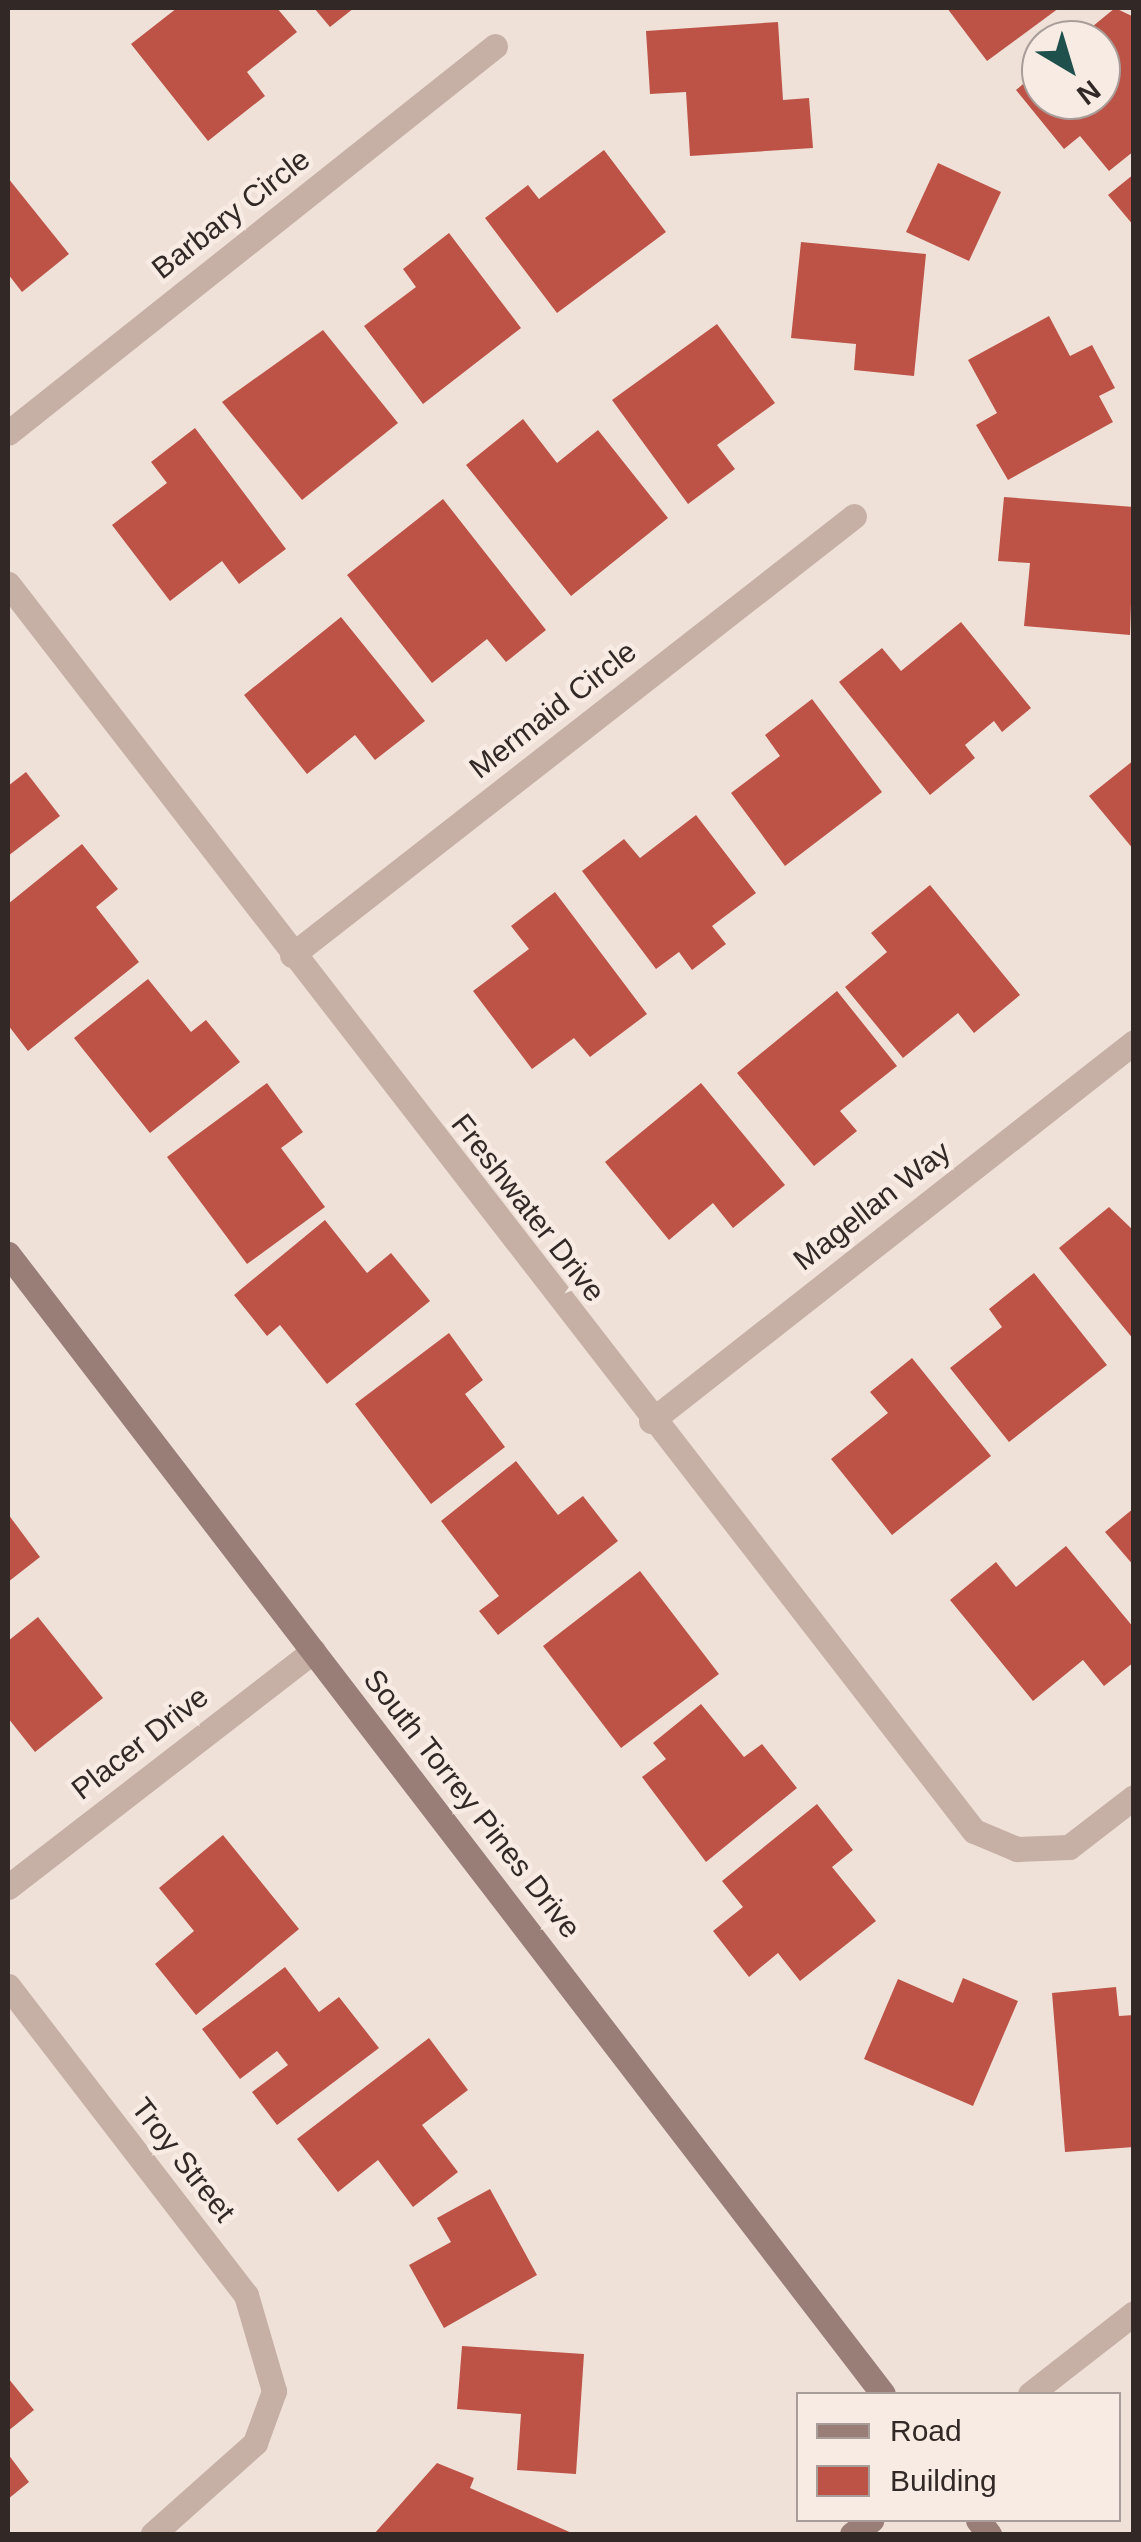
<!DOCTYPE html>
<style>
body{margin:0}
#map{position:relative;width:1141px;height:2542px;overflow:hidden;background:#efe1d8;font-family:Helvetica,sans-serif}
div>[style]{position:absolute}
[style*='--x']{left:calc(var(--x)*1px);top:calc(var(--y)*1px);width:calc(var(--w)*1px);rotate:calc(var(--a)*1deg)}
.building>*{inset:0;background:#bd5347}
.minor>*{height:25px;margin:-12.5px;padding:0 12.5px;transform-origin:12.5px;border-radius:12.5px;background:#c6afa5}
.tertiary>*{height:25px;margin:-12.5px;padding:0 12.5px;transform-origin:12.5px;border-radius:12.5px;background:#c6afa5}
.secondary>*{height:25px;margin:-12.5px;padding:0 12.5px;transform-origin:12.5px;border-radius:12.5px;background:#997e77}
span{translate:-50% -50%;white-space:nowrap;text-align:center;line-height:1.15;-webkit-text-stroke:9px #f7ebe4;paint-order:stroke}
.street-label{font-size:30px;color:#322826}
.frame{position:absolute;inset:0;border:10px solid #322826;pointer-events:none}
.legend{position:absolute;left:796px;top:2392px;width:325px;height:130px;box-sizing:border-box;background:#f7ebe4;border:2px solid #a89d98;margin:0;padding:12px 18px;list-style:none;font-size:30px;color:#322826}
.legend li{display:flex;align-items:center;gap:20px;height:50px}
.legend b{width:50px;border:2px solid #a89d98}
.north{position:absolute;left:1021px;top:20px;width:100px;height:100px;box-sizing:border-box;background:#f7ebe4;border:2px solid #a89d98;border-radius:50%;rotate:142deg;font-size:28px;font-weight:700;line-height:40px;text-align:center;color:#322826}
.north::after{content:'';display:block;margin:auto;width:35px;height:45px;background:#1f504c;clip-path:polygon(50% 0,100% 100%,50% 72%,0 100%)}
</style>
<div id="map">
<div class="building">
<div style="clip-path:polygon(177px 8px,277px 8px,297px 32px,247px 72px,265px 96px,208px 141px,131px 44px)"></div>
<div style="clip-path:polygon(314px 8px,354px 8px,330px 27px)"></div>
<div style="clip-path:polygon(947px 8px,1059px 8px,987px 61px)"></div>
<div style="clip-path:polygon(1115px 8px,1134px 17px,1134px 151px,1109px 171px,1080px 136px,1064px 149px,1016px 90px,1041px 69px,1041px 100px,1101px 100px,1101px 40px,1076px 40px)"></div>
<div style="clip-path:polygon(778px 22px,783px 100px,809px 98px,813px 148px,690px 156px,686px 92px,650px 94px,646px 31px)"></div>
<div style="clip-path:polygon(604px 150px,666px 232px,557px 313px,485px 218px,528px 185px,539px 199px)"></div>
<div style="clip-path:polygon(938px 163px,1001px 192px,969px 261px,906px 232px)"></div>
<div style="clip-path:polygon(1134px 174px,1134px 226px,1108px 195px)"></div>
<div style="clip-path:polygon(8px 178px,69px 254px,22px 292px,8px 274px)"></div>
<div style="clip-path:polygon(449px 233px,521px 328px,423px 404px,364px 326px,416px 287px,403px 269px)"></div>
<div style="clip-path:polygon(801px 242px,926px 254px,914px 376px,854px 370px,856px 344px,791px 338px)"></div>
<div style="clip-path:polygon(1049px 316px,1070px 356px,1092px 345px,1115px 388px,1099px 396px,1113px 422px,1008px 480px,976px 425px,997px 413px,968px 360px)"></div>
<div style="clip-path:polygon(717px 324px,775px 403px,717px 445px,735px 469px,688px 504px,612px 400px)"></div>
<div style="clip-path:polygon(323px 330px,398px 423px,302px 500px,222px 402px)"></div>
<div style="clip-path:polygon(523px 419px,557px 463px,598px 430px,668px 518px,571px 596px,466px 465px)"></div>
<div style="clip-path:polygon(195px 428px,286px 549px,239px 584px,222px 561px,170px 601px,112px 525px,167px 483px,151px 462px)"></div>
<div style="clip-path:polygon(1004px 497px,1134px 507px,1130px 635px,1024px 626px,1030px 563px,998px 561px)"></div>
<div style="clip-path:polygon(443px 499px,546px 630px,506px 662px,487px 639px,432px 683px,347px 575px)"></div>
<div style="clip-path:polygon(341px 617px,425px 721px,375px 760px,355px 735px,307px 774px,244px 695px)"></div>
<div style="clip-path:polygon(961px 622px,1031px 708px,1002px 732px,994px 721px,965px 745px,975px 758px,930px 795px,839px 682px,882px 648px,901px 671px)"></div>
<div style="clip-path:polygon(812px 699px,882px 792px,785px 866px,731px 793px,780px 756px,765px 735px)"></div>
<div style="clip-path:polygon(1134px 760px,1134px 850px,1089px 796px)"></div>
<div style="clip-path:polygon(26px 772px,60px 816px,8px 856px,8px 786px)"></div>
<div style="clip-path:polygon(696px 815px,756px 893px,712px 926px,726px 944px,692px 970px,679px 952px,656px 969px,582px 871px,624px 839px,640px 858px)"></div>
<div style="clip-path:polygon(82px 844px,118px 889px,96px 907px,139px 962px,28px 1051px,8px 1025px,8px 904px)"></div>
<div style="clip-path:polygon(930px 885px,1020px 995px,974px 1033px,958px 1013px,903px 1058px,845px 987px,887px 952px,871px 933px)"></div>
<div style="clip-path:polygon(555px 892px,647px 1014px,590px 1057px,574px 1038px,532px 1069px,473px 991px,529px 949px,511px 926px)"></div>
<div style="clip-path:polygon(148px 979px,191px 1032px,206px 1020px,240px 1062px,150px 1133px,74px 1038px)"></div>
<div style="clip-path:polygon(837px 991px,897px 1066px,840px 1111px,857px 1131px,814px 1166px,737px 1073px)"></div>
<div style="clip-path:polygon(267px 1083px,303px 1132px,281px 1148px,325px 1207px,247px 1264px,167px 1157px)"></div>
<div style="clip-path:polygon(701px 1083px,785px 1185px,733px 1228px,713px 1203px,669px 1240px,605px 1162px)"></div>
<div style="clip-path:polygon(1109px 1207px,1134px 1231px,1134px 1340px,1059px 1248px)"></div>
<div style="clip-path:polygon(325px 1220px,367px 1273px,391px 1253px,430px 1301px,327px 1384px,280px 1325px,267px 1336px,234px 1295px)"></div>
<div style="clip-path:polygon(1034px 1273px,1107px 1365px,1009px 1442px,950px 1368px,1002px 1327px,989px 1309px)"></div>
<div style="clip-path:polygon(449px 1333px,483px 1380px,465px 1394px,505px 1447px,431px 1504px,355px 1404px)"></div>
<div style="clip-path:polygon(912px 1358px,991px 1456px,892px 1535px,831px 1459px,888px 1413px,870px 1392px)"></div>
<div style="clip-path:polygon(516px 1461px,558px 1515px,583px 1496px,618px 1541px,498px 1635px,479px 1611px,499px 1596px,441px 1521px)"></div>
<div style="clip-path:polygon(1134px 1508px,1134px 1566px,1105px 1532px)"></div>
<div style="clip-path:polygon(8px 1514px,40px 1557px,8px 1582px)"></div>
<div style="clip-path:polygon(1066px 1546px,1134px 1628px,1134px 1662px,1104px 1686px,1083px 1660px,1033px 1701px,950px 1600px,996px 1562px,1016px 1587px)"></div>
<div style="clip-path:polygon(640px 1571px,719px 1674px,621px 1748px,543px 1646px)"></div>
<div style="clip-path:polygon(38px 1617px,103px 1698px,35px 1752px,8px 1718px,8px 1641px)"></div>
<div style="clip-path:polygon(701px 1704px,744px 1757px,762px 1744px,797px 1788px,706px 1862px,642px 1777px,666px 1759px,653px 1743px)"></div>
<div style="clip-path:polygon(817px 1804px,853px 1850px,832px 1867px,876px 1921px,800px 1981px,778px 1953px,749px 1977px,713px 1931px,743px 1907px,722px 1881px)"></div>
<div style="clip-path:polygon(223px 1835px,299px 1929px,196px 2015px,155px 1964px,194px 1931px,159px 1888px)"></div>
<div style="clip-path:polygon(285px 1967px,319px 2012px,339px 1997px,379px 2048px,277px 2125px,252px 2092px,288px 2065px,277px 2051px,240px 2079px,202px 2029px)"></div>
<div style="clip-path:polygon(963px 1978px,1018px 2001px,973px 2106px,864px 2059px,898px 1979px,953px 2003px)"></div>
<div style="clip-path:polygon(1116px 1987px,1119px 2016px,1134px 2015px,1134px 2147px,1065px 2152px,1052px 1993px)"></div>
<div style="clip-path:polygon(429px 2038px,468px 2090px,422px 2125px,458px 2172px,413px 2207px,378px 2160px,338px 2192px,297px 2139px)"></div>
<div style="clip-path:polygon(490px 2189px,537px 2275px,444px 2328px,409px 2265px,451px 2242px,437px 2218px)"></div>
<div style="clip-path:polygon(462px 2346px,584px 2354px,576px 2474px,517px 2470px,521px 2414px,457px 2409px)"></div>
<div style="clip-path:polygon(8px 2378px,34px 2410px,8px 2431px)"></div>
<div style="clip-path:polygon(8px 2454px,29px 2482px,8px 2499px)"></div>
<div style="clip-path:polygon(437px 2463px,474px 2478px,470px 2488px,574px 2534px,374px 2534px)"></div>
</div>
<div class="minor">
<div style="--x:8;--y:433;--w:622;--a:-38.47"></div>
<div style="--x:8;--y:584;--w:1577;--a:52.24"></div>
<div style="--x:974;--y:1831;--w:47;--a:22.7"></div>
<div style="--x:1017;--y:1849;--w:52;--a:-2.2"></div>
<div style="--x:1069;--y:1847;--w:82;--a:-37.6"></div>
<div style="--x:292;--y:955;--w:713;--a:-37.99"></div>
<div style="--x:651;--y:1421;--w:614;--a:-38.12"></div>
<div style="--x:8;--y:1887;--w:386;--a:-37.7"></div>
<div style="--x:8;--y:1986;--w:390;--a:52.4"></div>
<div style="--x:246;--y:2295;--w:100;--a:73.7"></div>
<div style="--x:274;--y:2391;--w:55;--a:110.1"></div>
<div style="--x:255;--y:2443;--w:137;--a:138.3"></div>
</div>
<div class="tertiary">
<div style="--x:1030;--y:2394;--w:132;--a:-37.9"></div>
</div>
<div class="secondary">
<div style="--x:8;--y:1254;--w:1437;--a:52.49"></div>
<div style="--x:978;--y:2520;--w:18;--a:52"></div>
<div style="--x:852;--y:2534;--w:24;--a:-36"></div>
</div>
<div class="street-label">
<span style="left:231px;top:214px;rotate:-38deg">Barbary Circle</span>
<span style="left:553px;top:710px;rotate:-38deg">Mermaid Circle</span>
<span style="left:872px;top:1206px;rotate:-38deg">Magellan Way</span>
<span style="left:528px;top:1208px;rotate:52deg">Freshwater Drive</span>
<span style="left:140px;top:1743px;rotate:-38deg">Placer Drive</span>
<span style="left:472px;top:1804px;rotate:52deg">South Torrey Pines Drive</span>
<span style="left:183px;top:2160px;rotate:52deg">Troy Street</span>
</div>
<div class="frame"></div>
<ul class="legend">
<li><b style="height:12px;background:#997e77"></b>Road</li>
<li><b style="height:28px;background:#bd5347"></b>Building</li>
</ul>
<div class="north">N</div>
</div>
